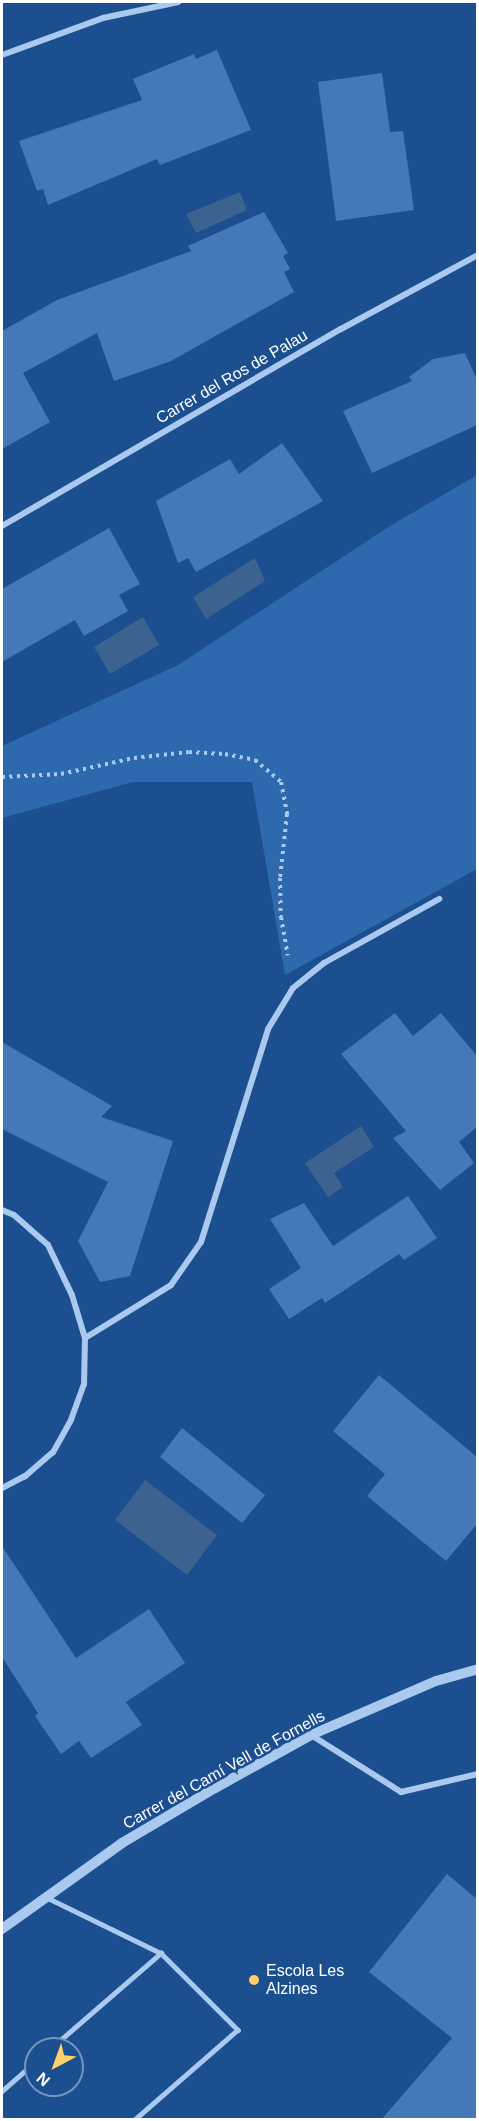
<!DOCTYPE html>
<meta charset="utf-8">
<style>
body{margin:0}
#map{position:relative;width:479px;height:2121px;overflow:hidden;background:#1b4f8f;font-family:Helvetica,sans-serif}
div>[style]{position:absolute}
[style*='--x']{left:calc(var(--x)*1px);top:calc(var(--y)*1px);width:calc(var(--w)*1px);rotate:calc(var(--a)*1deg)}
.green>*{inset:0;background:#2e69ad}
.water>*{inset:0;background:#3c6290}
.building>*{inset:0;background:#4478b7}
.path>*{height:4px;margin-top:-2px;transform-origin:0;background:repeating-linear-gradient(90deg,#a9c9ee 0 3px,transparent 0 7.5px)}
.service>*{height:4.5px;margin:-2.25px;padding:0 2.25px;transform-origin:2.25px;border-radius:2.25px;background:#a9c9ee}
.minor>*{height:6px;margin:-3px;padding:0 3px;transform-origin:3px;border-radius:3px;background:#a9c9ee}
.tertiary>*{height:10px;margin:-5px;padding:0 5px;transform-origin:5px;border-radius:5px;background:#a9c9ee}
.dots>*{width:16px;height:16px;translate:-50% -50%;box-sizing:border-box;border:3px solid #1b4f8f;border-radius:50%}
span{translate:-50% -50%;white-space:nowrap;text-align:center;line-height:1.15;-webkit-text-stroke:5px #1b4f8f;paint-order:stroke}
.street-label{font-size:16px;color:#fff}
.poi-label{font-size:16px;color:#fff}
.left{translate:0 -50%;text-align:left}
.frame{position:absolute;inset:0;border:3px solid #fff;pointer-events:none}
.north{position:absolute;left:24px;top:2037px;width:60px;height:60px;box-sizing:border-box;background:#1b4f8f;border:2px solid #7695bc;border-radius:50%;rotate:221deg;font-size:16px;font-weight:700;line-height:24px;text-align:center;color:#fff}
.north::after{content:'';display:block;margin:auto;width:21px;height:27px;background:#ffd166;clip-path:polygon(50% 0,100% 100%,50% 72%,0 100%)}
</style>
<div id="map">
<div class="green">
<div style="clip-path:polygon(477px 475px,477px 869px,285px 975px,252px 782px,133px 782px,2px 818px,2px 746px,178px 665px,390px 526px)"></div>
</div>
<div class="water">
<div style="clip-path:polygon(240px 192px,247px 210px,196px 233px,186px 214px)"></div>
<div style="clip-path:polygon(255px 558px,265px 581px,206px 619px,193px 597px)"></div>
<div style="clip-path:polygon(143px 617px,159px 645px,110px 674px,94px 647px)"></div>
<div style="clip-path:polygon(361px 1126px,374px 1147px,334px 1173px,343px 1187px,328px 1197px,305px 1163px)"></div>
<div style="clip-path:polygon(145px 1480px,217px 1535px,187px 1575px,115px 1520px)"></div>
</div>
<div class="building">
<div style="clip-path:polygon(217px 50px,251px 130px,160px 165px,157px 159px,48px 205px,43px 189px,37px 191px,19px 141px,142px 100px,133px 79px,194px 54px,196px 59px)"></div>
<div style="clip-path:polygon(382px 73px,390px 132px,403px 131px,414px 210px,336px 221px,318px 82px)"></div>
<div style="clip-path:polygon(264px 212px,288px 253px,283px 256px,290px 269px,284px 272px,294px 292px,171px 361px,114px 381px,97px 333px,23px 373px,50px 422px,2px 449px,2px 331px,57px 300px,191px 251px,188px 246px)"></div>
<div style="clip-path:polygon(465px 353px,477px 380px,477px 425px,372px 473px,343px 411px,412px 381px,409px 377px,433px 359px)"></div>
<div style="clip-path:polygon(282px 443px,323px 501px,196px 572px,188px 558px,178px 563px,156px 501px,230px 459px,239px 474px)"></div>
<div style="clip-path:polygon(109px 528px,140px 584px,119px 595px,128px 611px,84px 636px,75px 620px,2px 662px,2px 589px)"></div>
<div style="clip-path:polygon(395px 1013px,413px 1036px,441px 1013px,477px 1056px,477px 1127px,459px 1142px,474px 1163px,440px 1190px,393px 1138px,406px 1131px,341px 1054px)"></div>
<div style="clip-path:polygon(2px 1042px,112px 1106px,101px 1117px,173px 1141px,130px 1276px,100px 1282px,78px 1241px,108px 1182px,2px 1129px)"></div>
<div style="clip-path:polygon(408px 1196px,437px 1238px,404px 1260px,399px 1254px,325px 1303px,322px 1298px,289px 1319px,269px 1289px,301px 1268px,270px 1219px,304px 1203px,333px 1246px)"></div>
<div style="clip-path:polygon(379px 1375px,477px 1457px,477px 1524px,446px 1561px,367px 1496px,385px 1474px,333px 1431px)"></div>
<div style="clip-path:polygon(182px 1428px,265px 1495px,242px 1523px,160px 1457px)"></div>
<div style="clip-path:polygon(2px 1546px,76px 1658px,149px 1609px,185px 1663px,126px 1702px,142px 1725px,91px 1758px,79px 1741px,61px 1754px,35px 1716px,38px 1713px,2px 1657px)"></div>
<div style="clip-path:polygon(447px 1874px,477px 1899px,477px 2120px,381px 2120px,452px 2038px,369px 1972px)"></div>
</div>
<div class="path">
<div style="--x:2;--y:777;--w:59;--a:-2.9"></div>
<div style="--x:61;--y:774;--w:75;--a:-12.4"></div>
<div style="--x:134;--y:758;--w:55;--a:-6.2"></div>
<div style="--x:189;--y:752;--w:36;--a:3"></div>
<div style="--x:225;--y:754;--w:31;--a:11"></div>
<div style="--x:255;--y:760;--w:34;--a:40"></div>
<div style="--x:281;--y:782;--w:33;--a:79"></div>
<div style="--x:287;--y:814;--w:64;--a:96.2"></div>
<div style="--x:280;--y:878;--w:39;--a:89"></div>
<div style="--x:281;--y:917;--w:39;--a:80"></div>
</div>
<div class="service">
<div style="--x:48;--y:1898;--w:126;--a:26"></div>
<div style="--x:161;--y:1953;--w:109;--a:45"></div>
<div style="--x:238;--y:2030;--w:137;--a:138.9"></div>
<div style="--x:50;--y:2049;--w:147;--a:-40.9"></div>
<div style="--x:2;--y:2091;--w:45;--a:-41.4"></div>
</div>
<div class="minor">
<div style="--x:2;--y:55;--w:108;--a:-20.1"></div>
<div style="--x:103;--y:18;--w:77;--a:-12"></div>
<div style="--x:2;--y:526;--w:392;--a:-30.2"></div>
<div style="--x:341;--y:329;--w:156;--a:-28.4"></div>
<div style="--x:2;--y:1210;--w:13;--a:23"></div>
<div style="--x:14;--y:1215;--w:45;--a:41.4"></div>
<div style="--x:48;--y:1245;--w:55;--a:64.4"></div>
<div style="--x:72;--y:1295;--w:45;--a:73.2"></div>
<div style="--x:85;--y:1338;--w:46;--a:91.2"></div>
<div style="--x:84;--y:1384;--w:38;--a:110"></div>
<div style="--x:71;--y:1420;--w:37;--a:119"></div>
<div style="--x:53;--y:1452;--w:37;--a:139"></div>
<div style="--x:25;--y:1476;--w:26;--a:152"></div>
<div style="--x:85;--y:1338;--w:101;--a:-31.6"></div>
<div style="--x:171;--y:1285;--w:52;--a:-55.1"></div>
<div style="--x:201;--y:1242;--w:223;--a:-72.5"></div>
<div style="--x:268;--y:1029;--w:48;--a:-58.6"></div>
<div style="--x:293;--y:988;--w:40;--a:-39"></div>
<div style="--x:324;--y:963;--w:132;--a:-29.1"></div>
<div style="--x:311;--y:1735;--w:107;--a:32.3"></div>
<div style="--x:401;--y:1792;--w:79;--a:-13.2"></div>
</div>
<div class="tertiary">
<div style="--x:2;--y:1929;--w:148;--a:-35.6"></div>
<div style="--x:122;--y:1843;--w:108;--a:-30.6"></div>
<div style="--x:215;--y:1788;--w:110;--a:-28.9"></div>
<div style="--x:311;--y:1735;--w:136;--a:-23.4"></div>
<div style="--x:436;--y:1681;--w:44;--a:-15.9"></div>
</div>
<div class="dots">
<div style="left:254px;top:1980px;background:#ffd166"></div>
</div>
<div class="street-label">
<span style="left:232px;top:377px;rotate:-30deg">Carrer del Ros de Palau</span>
<span style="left:224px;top:1770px;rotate:-29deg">Carrer del Camí Vell de Fornells</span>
</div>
<div class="poi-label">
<span class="left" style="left:266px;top:1980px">Escola Les<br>Alzines</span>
</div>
<div class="frame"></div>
<div class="north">N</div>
</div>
